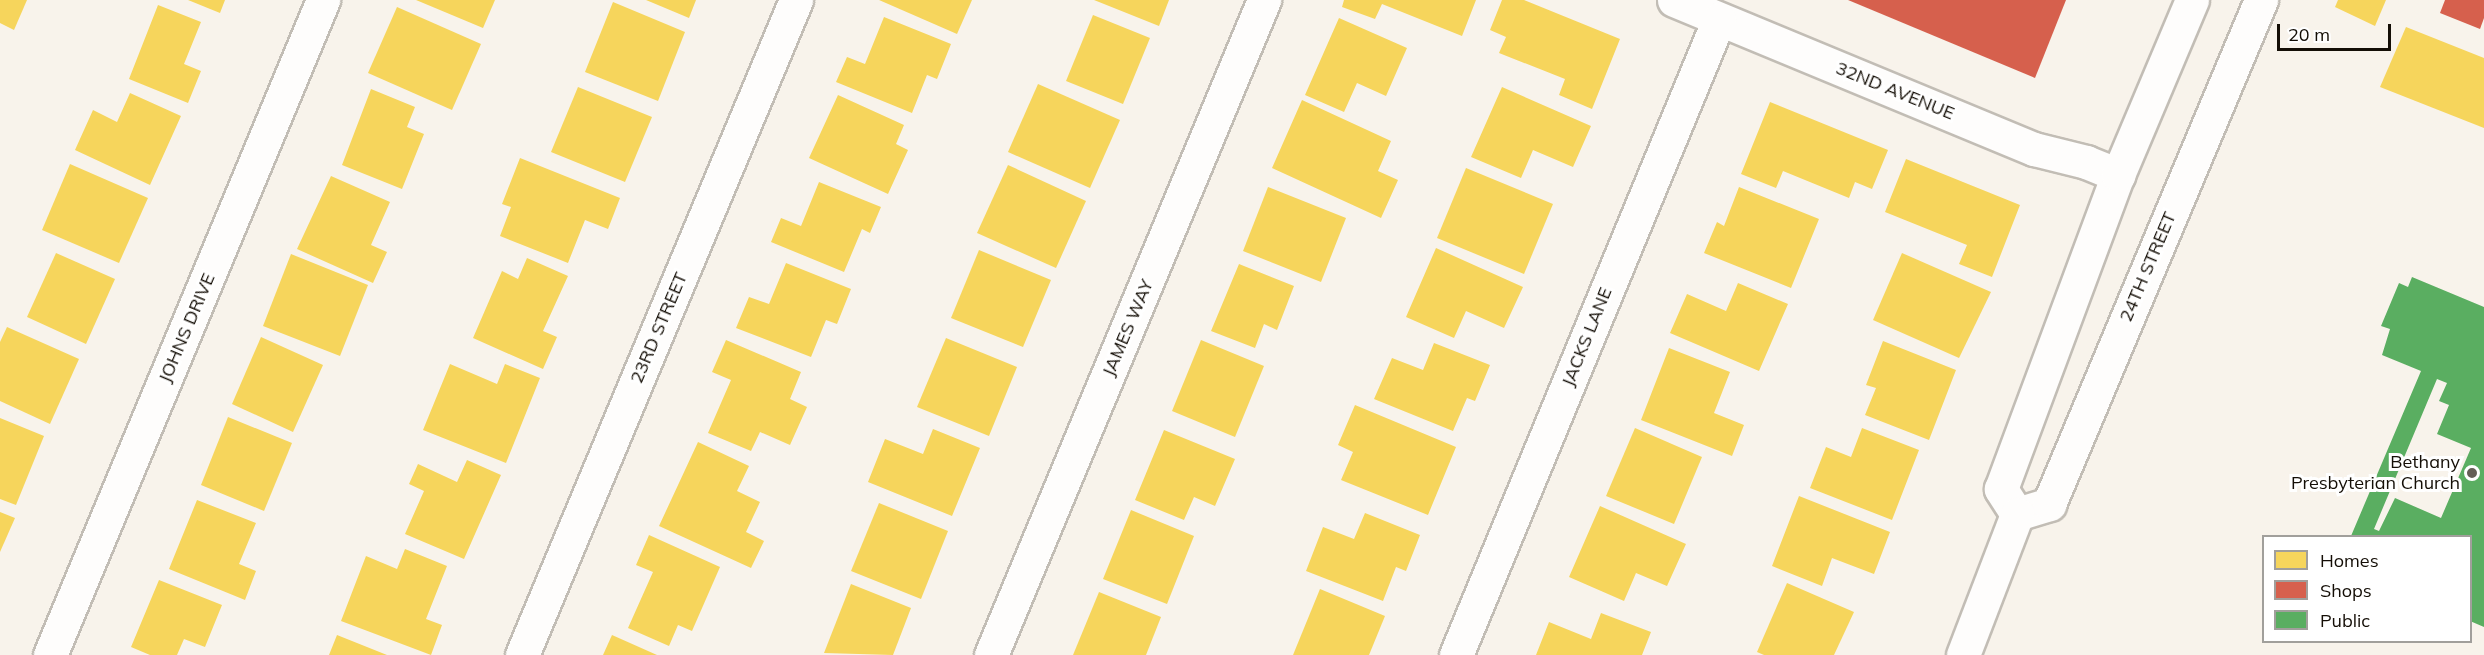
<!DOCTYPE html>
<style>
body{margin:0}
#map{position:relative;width:2484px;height:655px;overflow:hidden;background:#f8f3eb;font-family:Mulish,sans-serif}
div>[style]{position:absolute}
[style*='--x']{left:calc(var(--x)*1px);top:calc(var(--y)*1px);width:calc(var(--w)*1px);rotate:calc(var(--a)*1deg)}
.homes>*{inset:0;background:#f6d55c}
.shops>*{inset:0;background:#d6604d}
.public>*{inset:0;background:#5aae61}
.roads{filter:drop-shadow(2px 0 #c2bdb5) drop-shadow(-2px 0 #c2bdb5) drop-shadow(0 2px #c2bdb5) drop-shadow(0 -2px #c2bdb5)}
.street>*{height:33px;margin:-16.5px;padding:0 16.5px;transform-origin:16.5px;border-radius:16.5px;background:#fefdfc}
.secondary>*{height:33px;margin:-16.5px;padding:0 16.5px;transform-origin:16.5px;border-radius:16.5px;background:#fefdfc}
.dots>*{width:16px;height:16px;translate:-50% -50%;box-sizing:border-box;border:3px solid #fff;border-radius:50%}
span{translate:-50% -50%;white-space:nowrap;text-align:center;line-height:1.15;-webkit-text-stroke:6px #fff;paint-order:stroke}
.street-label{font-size:18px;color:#140e06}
.poi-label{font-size:18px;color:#140e06}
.right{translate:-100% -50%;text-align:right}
.legend{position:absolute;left:2262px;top:535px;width:210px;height:108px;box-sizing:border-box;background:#fff;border:2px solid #a19f9b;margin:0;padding:8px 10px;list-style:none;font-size:18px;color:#140e06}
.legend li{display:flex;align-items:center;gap:12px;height:30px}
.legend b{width:30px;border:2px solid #a19f9b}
.scale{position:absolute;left:2277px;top:24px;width:114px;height:27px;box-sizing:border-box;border:3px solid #140e06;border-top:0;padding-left:8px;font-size:18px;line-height:21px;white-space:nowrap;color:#140e06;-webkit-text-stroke:4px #fff;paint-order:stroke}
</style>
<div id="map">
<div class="homes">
<div style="clip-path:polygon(0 0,27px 0,14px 30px,0 23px)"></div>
<div style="clip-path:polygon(188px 0,225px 0,220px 13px)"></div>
<div style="clip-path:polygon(416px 0,495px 0,483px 28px)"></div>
<div style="clip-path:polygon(646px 0,696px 0,689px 18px)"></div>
<div style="clip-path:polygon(879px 0,972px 0,957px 34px)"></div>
<div style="clip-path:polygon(1094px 0,1169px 0,1159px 26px)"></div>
<div style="clip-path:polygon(1344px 0,1476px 0,1462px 36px,1382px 4px,1375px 19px,1342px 7px)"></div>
<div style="clip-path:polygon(1502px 0,1524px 0,1620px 39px,1592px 109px,1559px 95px,1565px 79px,1499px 53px,1506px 37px,1490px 30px)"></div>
<div style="clip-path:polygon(2338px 0,2386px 0,2375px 26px,2335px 7px)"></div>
<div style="clip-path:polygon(613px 2px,685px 32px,658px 101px,585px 72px)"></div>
<div style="clip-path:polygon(158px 5px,201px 22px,184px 64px,201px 71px,188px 103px,129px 79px)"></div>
<div style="clip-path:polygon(397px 7px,481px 44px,452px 110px,368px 73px)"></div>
<div style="clip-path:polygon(1093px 15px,1150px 38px,1123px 104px,1066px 81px)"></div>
<div style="clip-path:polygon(884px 17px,951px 44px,937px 79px,927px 75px,912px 113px,836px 82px,847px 57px,865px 64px)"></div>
<div style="clip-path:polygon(1339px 18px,1407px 48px,1386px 96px,1357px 83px,1344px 112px,1305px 95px)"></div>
<div style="clip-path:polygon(2406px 27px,2484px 58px,2484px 128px,2380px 87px)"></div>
<div style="clip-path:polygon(1038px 84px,1120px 120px,1090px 188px,1008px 152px)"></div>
<div style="clip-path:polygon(578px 87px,652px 117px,625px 182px,551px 152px)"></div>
<div style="clip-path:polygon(1502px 87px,1591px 126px,1573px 167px,1533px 150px,1521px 178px,1471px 157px)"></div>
<div style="clip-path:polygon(371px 89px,415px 107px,407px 127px,424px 134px,402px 189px,342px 165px)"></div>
<div style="clip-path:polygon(130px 93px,181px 116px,150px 185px,75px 150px,93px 110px,117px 122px)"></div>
<div style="clip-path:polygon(838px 95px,904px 125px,896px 144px,908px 150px,888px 194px,809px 158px)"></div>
<div style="clip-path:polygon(1302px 100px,1391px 141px,1378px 171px,1398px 180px,1381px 218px,1272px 168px)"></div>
<div style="clip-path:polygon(1770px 102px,1888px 150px,1872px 189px,1855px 182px,1849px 198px,1783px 171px,1776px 188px,1741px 174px)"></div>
<div style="clip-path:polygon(520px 158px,620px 198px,608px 229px,585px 220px,568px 263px,500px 236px,511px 207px,502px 204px)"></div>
<div style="clip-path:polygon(1906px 159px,2020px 205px,1992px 277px,1959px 264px,1967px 245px,1885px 212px)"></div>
<div style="clip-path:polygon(70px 164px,148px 198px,119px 263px,42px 230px)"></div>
<div style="clip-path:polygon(1008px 165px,1086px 201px,1056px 268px,977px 233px)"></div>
<div style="clip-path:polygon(1466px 168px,1553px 204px,1524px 274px,1437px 238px)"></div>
<div style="clip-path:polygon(331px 176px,390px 202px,371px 245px,387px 252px,373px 283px,297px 249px)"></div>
<div style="clip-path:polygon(819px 182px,881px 207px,870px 233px,862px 229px,844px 272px,771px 242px,781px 218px,801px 226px)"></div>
<div style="clip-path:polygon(1268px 187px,1346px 218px,1321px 282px,1243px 251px)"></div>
<div style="clip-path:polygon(1739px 187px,1819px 219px,1791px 288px,1704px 253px,1717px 222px,1724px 226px)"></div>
<div style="clip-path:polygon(1436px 248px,1523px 287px,1504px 328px,1466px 311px,1454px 338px,1406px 317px)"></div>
<div style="clip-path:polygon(979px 250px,1051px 280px,1023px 347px,951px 318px)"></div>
<div style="clip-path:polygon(56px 253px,115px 279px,86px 344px,27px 317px)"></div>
<div style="clip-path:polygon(1902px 253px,1991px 292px,1959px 358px,1873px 320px)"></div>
<div style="clip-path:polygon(291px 254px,368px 285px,340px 356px,263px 326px)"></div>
<div style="clip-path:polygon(527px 258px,568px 276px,543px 331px,557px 337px,543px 369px,473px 338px,502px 271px,518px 279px)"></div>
<div style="clip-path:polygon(786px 263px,851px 289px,837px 324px,826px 320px,811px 357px,736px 328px,749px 297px,769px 304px)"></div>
<div style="clip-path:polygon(1239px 264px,1294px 286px,1277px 330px,1264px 324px,1255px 348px,1211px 331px)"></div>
<div style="clip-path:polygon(1738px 283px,1788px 304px,1759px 371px,1670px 333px,1687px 294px,1726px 311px)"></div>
<div style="clip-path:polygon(7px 327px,79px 359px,50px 424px,0 401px,0 342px)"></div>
<div style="clip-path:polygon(261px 337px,323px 365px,293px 432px,232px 404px)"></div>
<div style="clip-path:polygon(946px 338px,1017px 367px,989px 436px,917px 407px)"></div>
<div style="clip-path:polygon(726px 340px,801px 372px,790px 399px,807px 407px,790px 445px,760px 432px,751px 451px,708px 433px,731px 380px,712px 372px)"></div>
<div style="clip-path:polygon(1201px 340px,1264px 366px,1235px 437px,1172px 411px)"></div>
<div style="clip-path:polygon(1883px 341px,1956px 370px,1929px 440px,1865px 415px,1876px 388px,1866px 385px)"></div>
<div style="clip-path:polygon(1434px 343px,1490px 365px,1475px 401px,1467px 398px,1453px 431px,1374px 399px,1392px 358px,1423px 370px)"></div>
<div style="clip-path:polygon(1669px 348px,1730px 372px,1714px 413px,1744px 425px,1732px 456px,1641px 420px)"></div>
<div style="clip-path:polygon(450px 364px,497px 384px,505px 364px,540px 378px,506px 463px,423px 430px)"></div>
<div style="clip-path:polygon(1355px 405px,1456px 447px,1428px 515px,1341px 480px,1353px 452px,1338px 445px)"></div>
<div style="clip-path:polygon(228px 417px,292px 443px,264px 511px,201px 485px)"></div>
<div style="clip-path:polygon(0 418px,44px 436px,16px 505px,0 499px)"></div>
<div style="clip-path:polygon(1635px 428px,1702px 457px,1674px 524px,1606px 496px)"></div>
<div style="clip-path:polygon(1862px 428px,1919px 450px,1892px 520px,1810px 488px,1826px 447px,1851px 457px)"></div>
<div style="clip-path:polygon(933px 429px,980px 448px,952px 516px,868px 482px,885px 439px,923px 454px)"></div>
<div style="clip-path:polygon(1164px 430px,1235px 459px,1215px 506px,1194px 497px,1184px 520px,1135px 500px)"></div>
<div style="clip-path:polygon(698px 442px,749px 466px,737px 491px,760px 502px,746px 532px,764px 541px,751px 568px,659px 526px)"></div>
<div style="clip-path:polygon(467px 460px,501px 475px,464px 559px,405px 534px,424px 491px,409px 484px,418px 464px,457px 482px)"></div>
<div style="clip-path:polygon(1799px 496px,1890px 532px,1874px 574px,1832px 558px,1822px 586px,1772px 566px)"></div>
<div style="clip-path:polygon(197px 500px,256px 523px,239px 564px,256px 571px,245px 600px,169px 569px)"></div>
<div style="clip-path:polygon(879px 503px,948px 531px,921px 599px,851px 571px)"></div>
<div style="clip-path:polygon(1600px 506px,1686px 544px,1667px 586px,1636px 573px,1624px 601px,1569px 577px)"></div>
<div style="clip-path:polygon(1131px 510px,1194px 536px,1167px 604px,1103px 579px)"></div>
<div style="clip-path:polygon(0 512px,15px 518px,0 552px)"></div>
<div style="clip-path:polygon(1365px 513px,1420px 535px,1406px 571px,1396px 567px,1383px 601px,1306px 571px,1323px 527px,1354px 539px)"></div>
<div style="clip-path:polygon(649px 535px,720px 567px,692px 631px,678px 625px,669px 646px,628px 628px,653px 572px,636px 565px)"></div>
<div style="clip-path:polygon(405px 549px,447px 566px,426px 619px,442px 625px,431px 655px,341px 621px,366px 556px,397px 569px)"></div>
<div style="clip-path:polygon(159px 580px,222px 605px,205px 647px,184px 639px,177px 655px,150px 655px,131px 647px)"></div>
<div style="clip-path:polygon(1787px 583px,1854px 612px,1834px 655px,1764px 655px,1757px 652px)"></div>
<div style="clip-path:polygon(851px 584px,911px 608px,893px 655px,824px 653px)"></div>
<div style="clip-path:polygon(1320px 589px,1385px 616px,1369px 655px,1293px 655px)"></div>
<div style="clip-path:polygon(1099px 592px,1161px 617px,1146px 655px,1073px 655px)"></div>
<div style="clip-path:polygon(1601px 613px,1651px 632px,1642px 655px,1536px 655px,1549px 622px,1591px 639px)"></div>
<div style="clip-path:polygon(337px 635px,387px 655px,329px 655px)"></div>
<div style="clip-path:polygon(612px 635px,657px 655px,603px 655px)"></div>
</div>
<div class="shops">
<div style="clip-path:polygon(1848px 0,2066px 0,2035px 78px)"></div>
<div style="clip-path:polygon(2445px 0,2484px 0,2484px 18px,2480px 29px,2440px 13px)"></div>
</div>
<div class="public">
<div style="clip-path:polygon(evenodd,2412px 277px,2484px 307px,2484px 627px,2470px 621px,2470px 536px,2351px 536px,2421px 371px,2382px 355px,2390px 329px,2381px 326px,2399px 283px,2408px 287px,2412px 277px,2437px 379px,2447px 383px,2439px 401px,2449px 405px,2437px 434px,2471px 448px,2441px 518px,2395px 498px,2379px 531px,2374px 529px,2437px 379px)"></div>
</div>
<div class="roads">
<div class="street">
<div style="--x:1674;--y:0;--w:390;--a:22.5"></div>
<div style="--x:2034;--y:149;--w:54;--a:14"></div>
<div style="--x:2086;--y:162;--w:35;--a:22"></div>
<div style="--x:50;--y:655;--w:710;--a:-67.37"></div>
<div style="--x:522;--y:655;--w:710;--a:-67.3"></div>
<div style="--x:991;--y:655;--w:710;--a:-67.37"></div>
<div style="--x:1456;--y:655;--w:688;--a:-67.53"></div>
</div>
<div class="secondary">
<div style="--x:2017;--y:514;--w:34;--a:-17"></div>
<div style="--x:2049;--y:504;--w:547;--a:-67.19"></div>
<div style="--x:2017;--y:514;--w:30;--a:-123"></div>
<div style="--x:2001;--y:489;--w:335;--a:-69.6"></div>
<div style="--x:2118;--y:175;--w:190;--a:-67.1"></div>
<div style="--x:1963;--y:655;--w:151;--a:-69"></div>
</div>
</div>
<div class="dots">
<div style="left:2472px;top:473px;background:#645e56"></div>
</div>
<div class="street-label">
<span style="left:1895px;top:91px;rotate:22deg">32ND AVENUE</span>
<span style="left:2148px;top:267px;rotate:-67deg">24TH STREET</span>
<span style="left:187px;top:328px;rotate:-67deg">JOHNS DRIVE</span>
<span style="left:659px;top:328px;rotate:-67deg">23RD STREET</span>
<span style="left:1128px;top:328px;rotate:-67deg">JAMES WAY</span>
<span style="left:1587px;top:337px;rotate:-68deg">JACKS LANE</span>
</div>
<div class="poi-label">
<span class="right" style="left:2460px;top:473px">Bethany<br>Presbyterian Church</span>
</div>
<ul class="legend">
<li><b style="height:16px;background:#f6d55c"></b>Homes</li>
<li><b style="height:16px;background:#d6604d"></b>Shops</li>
<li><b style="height:16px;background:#5aae61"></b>Public</li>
</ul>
<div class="scale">20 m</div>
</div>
